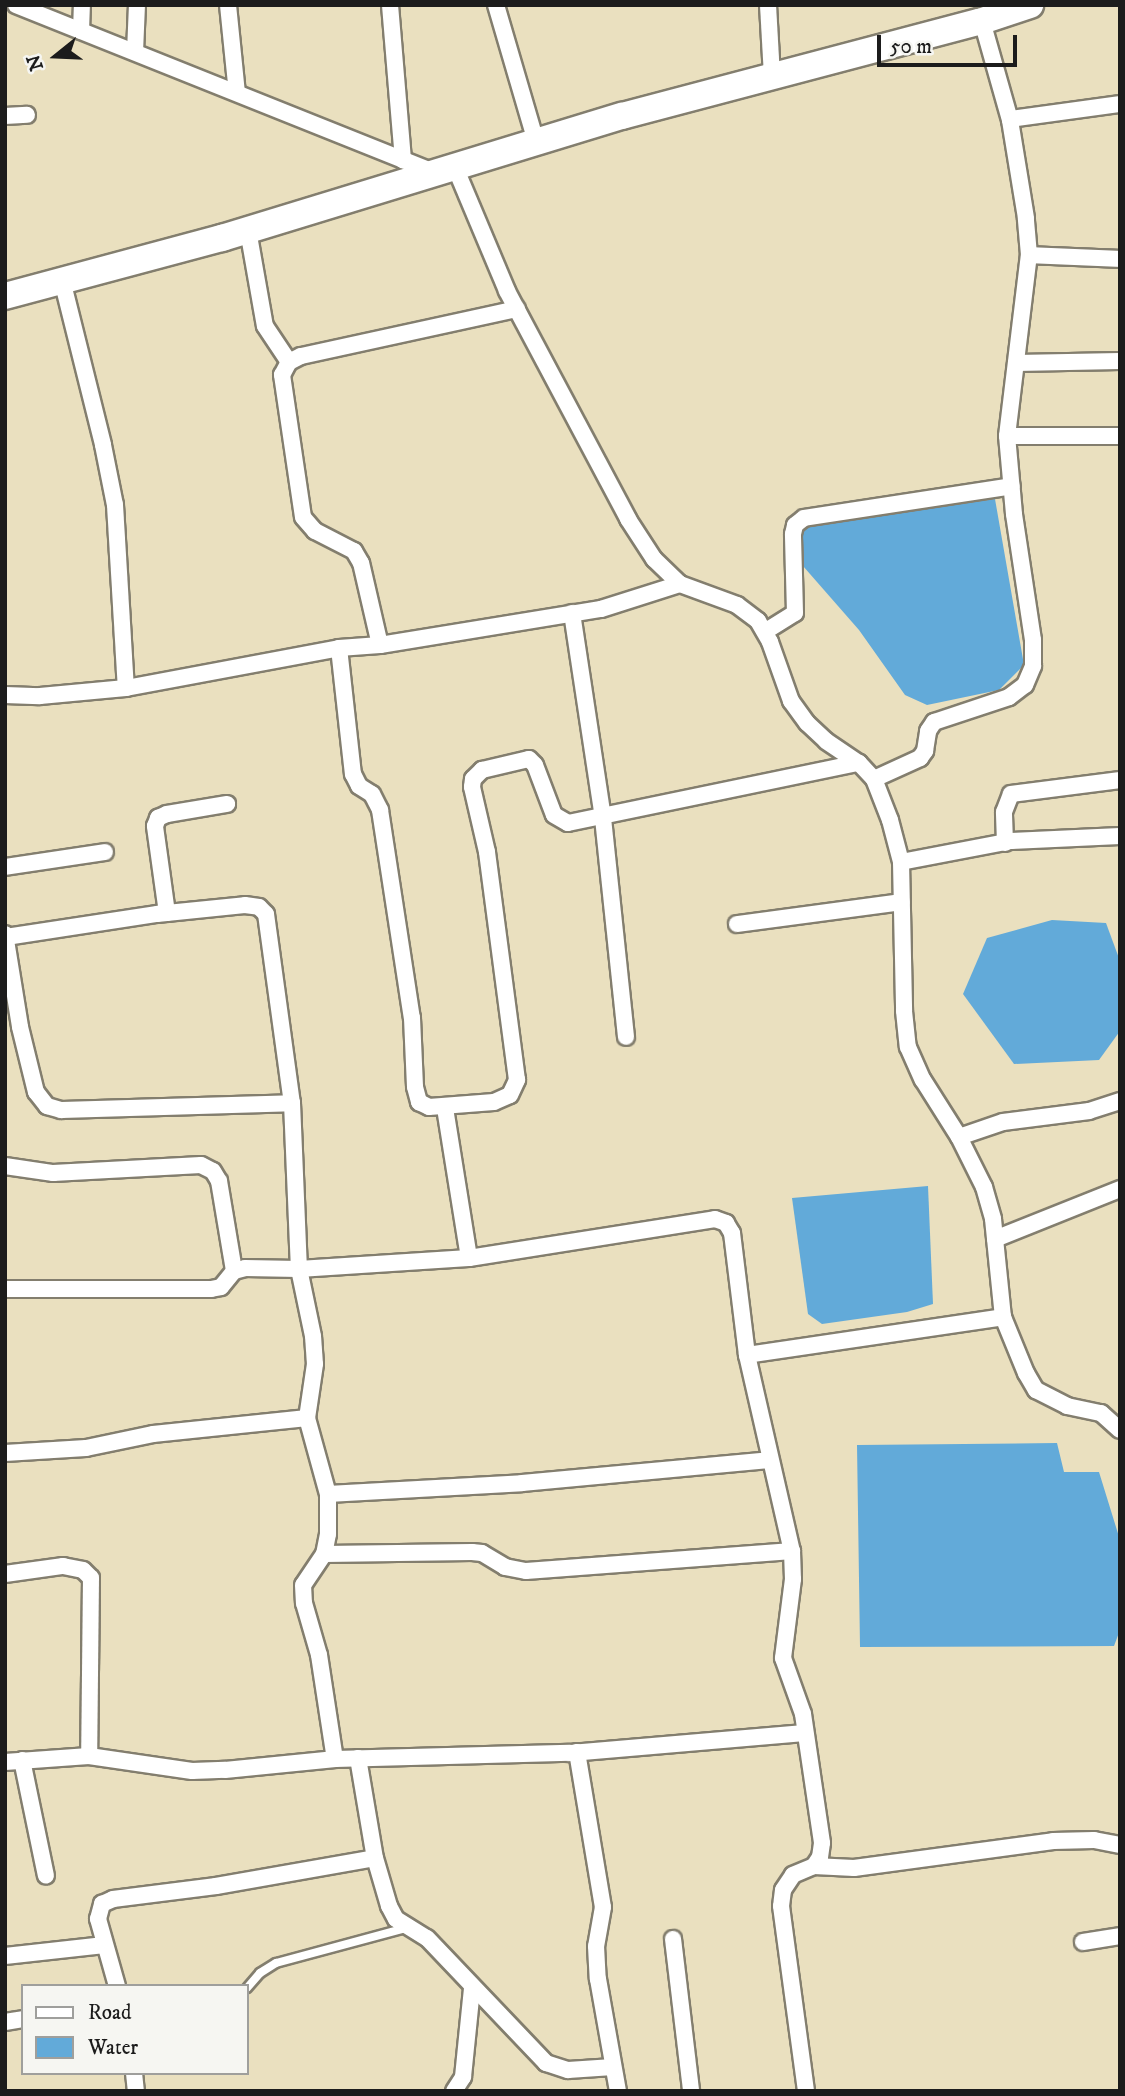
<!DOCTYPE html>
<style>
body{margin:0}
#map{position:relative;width:1125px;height:2096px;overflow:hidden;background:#eae0bf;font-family:"IM FELL DW Pica",serif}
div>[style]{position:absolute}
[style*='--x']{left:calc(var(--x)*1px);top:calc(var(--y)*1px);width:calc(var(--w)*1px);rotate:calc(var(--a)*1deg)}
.water>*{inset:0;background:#62aad9}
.roads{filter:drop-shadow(2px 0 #837e6e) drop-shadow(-2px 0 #837e6e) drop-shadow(0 2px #837e6e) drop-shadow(0 -2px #837e6e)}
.lane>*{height:8px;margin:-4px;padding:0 4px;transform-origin:4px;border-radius:4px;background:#fff}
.street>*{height:16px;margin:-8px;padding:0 8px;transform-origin:8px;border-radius:8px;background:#fff}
.primary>*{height:26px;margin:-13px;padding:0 13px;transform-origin:13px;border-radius:13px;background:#fff}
span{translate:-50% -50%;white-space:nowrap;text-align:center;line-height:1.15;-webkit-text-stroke:7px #f6f6f2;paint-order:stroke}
.frame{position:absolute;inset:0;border:7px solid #1c1c1c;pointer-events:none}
.legend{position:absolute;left:21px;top:1984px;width:228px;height:91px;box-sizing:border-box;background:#f6f6f2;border:2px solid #9f9f9c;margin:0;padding:9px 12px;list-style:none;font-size:21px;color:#1c1c1c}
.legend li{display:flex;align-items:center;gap:14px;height:35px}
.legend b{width:35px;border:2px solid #9f9f9c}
.north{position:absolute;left:21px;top:21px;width:70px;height:70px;-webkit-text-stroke:5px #f6f6f2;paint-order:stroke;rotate:252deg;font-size:19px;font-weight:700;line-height:28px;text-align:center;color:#1c1c1c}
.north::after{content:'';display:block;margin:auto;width:24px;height:32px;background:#1c1c1c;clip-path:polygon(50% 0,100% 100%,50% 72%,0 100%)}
.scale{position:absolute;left:877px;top:35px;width:140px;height:32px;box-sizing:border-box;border:4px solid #1c1c1c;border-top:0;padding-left:9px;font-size:21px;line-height:24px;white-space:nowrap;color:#1c1c1c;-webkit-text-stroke:5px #f6f6f2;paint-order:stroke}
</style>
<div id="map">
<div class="water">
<div style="clip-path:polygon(995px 499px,1024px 665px,999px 690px,927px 705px,905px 695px,859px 630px,796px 558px,802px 527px)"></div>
<div style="clip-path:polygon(1052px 920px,1106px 923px,1120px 961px,1120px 1031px,1099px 1060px,1014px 1064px,963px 994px,987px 938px)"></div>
<div style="clip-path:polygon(928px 1186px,933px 1304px,907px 1312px,822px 1324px,808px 1314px,792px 1198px)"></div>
<div style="clip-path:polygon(1057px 1443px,1064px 1472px,1099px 1472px,1120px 1540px,1120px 1630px,1114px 1646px,860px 1647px,857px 1445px)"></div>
</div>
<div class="roads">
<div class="lane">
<div style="--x:247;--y:1988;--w:20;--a:-49"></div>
<div style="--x:260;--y:1973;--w:19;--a:-32"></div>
<div style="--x:276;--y:1963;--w:135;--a:-15.1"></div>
</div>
<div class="street">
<div style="--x:16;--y:5;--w:449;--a:21.8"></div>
<div style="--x:228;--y:5;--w:88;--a:84.2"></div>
<div style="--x:390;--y:5;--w:156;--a:85.2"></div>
<div style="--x:496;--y:5;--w:143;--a:73.7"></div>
<div style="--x:768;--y:5;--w:71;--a:86.8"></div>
<div style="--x:81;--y:31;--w:26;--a:-88"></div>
<div style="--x:135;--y:52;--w:47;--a:-87.6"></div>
<div style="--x:5;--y:116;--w:22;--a:-3"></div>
<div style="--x:1010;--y:119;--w:111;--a:-7.8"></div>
<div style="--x:455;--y:167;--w:134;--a:67.2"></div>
<div style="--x:507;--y:291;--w:258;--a:62"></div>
<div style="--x:628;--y:519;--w:48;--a:57"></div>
<div style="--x:654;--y:559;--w:36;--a:44"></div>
<div style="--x:680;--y:584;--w:61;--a:20.2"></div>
<div style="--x:737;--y:605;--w:26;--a:37"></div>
<div style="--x:758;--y:621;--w:24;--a:60"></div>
<div style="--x:770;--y:642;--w:63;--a:70.4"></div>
<div style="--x:791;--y:701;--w:27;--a:54"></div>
<div style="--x:807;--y:723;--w:26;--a:43"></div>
<div style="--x:826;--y:741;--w:40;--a:34"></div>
<div style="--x:859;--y:763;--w:22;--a:47"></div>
<div style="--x:874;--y:779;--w:44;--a:68.7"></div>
<div style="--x:890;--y:820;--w:43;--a:75.3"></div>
<div style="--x:901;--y:862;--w:149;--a:88.8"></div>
<div style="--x:904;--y:1011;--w:36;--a:84"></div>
<div style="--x:908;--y:1047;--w:36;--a:66"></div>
<div style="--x:923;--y:1080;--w:67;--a:57.7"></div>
<div style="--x:959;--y:1137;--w:56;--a:63.4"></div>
<div style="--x:984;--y:1187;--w:33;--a:74"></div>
<div style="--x:993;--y:1219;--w:99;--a:84.2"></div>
<div style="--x:1003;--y:1317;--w:61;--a:67.7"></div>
<div style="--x:1026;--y:1373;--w:20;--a:60"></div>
<div style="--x:1036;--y:1390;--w:35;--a:27"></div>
<div style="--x:1067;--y:1406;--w:35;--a:12"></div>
<div style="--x:1101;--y:1413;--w:25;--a:42"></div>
<div style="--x:248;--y:230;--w:97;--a:80"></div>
<div style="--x:265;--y:326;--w:43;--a:56.3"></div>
<div style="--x:1029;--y:255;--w:91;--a:2.5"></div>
<div style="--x:62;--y:280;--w:170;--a:76"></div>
<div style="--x:103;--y:445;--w:61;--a:78.7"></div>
<div style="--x:115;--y:505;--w:183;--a:86.6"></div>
<div style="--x:1016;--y:363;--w:104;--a:-1.1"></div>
<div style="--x:1007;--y:436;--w:113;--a:0"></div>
<div style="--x:572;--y:613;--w:207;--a:81.4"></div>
<div style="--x:603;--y:818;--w:220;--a:84"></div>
<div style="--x:766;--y:631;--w:34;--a:-32"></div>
<div style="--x:795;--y:613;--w:79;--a:-91.5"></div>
<div style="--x:793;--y:534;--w:9;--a:-77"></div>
<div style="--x:795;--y:525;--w:11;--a:-38"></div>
<div style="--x:804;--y:518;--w:210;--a:-8.7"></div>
<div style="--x:380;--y:645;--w:84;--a:-103"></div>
<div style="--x:361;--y:563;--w:14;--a:-120"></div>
<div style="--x:354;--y:551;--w:44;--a:-152.9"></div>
<div style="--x:315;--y:531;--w:18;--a:-131"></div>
<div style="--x:303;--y:517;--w:144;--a:-98.4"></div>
<div style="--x:282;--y:375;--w:15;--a:-62"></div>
<div style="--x:289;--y:362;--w:13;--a:-27"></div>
<div style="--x:301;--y:356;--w:221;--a:-12.3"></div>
<div style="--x:339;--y:648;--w:127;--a:83.7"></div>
<div style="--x:353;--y:774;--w:13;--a:63"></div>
<div style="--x:359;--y:786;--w:15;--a:32"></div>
<div style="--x:372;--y:794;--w:18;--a:63"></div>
<div style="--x:380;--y:810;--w:210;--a:81.3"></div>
<div style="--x:412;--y:1018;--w:69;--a:87.5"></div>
<div style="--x:415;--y:1087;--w:16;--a:75"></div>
<div style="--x:419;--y:1102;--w:11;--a:27"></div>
<div style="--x:429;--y:1107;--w:65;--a:-4.4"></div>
<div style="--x:494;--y:1102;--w:17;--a:-24"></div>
<div style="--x:510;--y:1095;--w:17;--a:-65"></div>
<div style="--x:517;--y:1080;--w:230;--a:-97.5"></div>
<div style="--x:487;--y:852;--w:67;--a:-103"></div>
<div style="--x:472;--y:787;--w:8;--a:-83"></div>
<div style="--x:473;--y:779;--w:13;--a:-45"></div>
<div style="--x:482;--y:770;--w:48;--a:-13.2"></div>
<div style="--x:529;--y:759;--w:8;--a:45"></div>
<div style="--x:535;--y:765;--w:53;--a:69.2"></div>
<div style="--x:554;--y:815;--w:16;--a:30"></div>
<div style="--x:568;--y:823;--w:297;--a:-11.7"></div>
<div style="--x:5;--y:695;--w:35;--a:2"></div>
<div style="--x:40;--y:696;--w:86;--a:-5.3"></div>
<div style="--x:126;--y:688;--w:217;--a:-10.6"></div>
<div style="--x:339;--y:648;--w:41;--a:-4.2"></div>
<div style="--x:380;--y:645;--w:224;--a:-9.3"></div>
<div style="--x:601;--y:609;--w:83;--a:-17.6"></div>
<div style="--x:874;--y:779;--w:51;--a:-24.5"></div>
<div style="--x:920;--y:758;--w:9;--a:-54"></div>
<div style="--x:925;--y:751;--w:20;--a:-81"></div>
<div style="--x:928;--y:731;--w:11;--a:-56"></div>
<div style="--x:934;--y:722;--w:79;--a:-18.4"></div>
<div style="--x:1009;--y:697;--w:20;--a:-37"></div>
<div style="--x:1025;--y:685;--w:21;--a:-67"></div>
<div style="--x:1033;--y:666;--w:26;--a:-90"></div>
<div style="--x:1033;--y:640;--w:127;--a:-98.6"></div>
<div style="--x:1014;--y:514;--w:78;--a:-95.1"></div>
<div style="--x:1007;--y:436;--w:182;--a:-83.1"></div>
<div style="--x:1029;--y:255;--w:37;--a:-95"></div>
<div style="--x:1026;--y:218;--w:99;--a:-99.3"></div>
<div style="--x:1010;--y:120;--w:103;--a:-105.8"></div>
<div style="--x:1005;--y:843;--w:31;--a:-92"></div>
<div style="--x:1004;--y:812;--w:19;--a:-69"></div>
<div style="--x:1011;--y:794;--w:110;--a:-7.3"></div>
<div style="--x:901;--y:862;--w:112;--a:-10.8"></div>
<div style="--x:1011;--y:841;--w:109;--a:-2.6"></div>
<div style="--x:5;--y:867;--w:101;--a:-8.5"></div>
<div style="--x:167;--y:913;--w:88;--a:-97.9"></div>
<div style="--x:155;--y:826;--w:9;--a:-69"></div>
<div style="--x:158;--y:818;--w:10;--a:-24"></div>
<div style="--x:167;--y:814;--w:61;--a:-9.5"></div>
<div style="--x:737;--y:924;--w:166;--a:-7.6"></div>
<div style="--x:5;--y:934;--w:94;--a:80.8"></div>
<div style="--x:20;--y:1027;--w:67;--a:76.2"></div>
<div style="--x:36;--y:1092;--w:18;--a:52"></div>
<div style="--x:47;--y:1106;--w:15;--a:16"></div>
<div style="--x:61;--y:1110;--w:231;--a:-1.7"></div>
<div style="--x:6;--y:937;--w:153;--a:-8.7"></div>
<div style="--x:157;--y:914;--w:88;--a:-5.8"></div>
<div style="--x:245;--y:905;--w:14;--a:8"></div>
<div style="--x:259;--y:907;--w:10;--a:45"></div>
<div style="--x:266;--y:914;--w:191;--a:82.2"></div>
<div style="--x:292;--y:1103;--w:166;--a:87.6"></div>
<div style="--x:299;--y:1269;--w:68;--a:78.2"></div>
<div style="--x:313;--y:1336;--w:28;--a:86"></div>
<div style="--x:315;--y:1364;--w:55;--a:98.4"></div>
<div style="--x:307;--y:1418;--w:79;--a:74.6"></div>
<div style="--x:328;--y:1494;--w:40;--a:90"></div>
<div style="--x:328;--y:1534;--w:20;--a:101"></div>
<div style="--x:324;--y:1554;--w:37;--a:124"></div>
<div style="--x:303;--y:1585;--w:18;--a:87"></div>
<div style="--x:304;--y:1603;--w:54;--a:73.9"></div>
<div style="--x:319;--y:1655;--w:105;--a:81.3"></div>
<div style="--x:445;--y:1108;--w:152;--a:80.9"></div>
<div style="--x:959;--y:1137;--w:46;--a:-18.8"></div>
<div style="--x:1003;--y:1122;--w:87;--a:-7.3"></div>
<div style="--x:1089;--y:1111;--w:33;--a:-18"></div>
<div style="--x:5;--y:1166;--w:49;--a:8.3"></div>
<div style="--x:53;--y:1173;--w:148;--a:-3.1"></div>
<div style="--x:201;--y:1165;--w:13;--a:27"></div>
<div style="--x:213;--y:1171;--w:12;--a:59"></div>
<div style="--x:219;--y:1181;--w:91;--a:80.5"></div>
<div style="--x:995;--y:1239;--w:135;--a:-21.8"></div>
<div style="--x:5;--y:1289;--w:206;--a:0"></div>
<div style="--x:211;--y:1289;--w:10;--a:-11"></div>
<div style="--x:221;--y:1287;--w:21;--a:-51"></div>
<div style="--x:234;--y:1271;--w:11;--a:-15"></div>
<div style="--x:245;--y:1268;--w:54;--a:1.1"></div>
<div style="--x:299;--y:1269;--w:170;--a:-3.7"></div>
<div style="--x:469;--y:1258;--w:249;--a:-9"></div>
<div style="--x:715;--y:1219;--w:12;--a:20"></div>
<div style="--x:726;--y:1223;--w:12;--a:59"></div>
<div style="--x:732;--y:1233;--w:123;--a:83"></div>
<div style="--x:747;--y:1355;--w:201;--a:77.1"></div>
<div style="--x:792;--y:1551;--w:28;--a:88"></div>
<div style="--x:793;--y:1579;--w:80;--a:97.2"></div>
<div style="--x:783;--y:1658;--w:59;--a:70.3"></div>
<div style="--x:803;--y:1714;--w:130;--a:81.6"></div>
<div style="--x:822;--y:1843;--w:14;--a:98"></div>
<div style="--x:820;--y:1857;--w:11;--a:124"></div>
<div style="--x:814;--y:1866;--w:23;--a:157"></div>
<div style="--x:793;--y:1875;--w:18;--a:124"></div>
<div style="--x:783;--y:1890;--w:16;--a:97"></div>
<div style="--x:781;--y:1906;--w:187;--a:82.3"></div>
<div style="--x:747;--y:1355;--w:259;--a:-8.4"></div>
<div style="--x:5;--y:1453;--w:81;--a:-3.5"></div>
<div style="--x:86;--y:1448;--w:68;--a:-11.8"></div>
<div style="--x:153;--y:1434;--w:155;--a:-5.9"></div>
<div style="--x:328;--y:1494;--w:194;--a:-3.2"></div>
<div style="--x:522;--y:1483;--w:248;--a:-5.3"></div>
<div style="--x:324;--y:1554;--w:148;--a:-0.8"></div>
<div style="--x:472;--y:1552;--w:10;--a:6"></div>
<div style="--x:482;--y:1553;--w:27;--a:31"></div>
<div style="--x:505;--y:1567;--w:21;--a:11"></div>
<div style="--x:526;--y:1571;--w:267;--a:-4.3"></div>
<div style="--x:5;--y:1574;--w:59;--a:-7.9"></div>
<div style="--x:63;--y:1566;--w:20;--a:11"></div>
<div style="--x:83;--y:1570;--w:11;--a:45"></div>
<div style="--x:91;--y:1578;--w:178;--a:90.6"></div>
<div style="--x:577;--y:1752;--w:157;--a:80.5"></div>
<div style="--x:603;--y:1907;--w:40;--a:100"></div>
<div style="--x:596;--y:1946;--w:33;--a:87"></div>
<div style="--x:598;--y:1979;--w:114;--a:79.9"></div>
<div style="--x:358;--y:1758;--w:101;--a:80.4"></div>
<div style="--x:375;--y:1858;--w:50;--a:73.7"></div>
<div style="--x:389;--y:1906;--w:15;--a:62"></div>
<div style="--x:396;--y:1919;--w:36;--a:32"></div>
<div style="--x:427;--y:1938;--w:173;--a:46.4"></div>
<div style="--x:546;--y:2063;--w:23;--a:18"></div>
<div style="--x:568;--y:2070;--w:45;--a:-3.8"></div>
<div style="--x:22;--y:1760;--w:118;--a:78.3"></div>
<div style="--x:5;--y:1762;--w:84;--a:-4.1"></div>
<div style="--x:89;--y:1756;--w:104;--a:8.3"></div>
<div style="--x:192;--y:1771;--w:33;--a:-2"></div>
<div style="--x:225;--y:1770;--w:111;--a:-5.7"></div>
<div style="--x:335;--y:1759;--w:235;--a:-1.5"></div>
<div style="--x:570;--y:1753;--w:236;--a:-4.9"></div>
<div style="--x:814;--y:1866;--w:40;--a:2.9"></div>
<div style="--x:854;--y:1868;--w:201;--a:-7.7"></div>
<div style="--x:1053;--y:1841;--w:41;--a:-1.4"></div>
<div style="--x:1094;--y:1840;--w:26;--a:11"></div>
<div style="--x:673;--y:1939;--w:153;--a:83.2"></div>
<div style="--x:1083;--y:1942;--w:37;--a:-9"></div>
<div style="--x:5;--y:1956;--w:100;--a:-6.3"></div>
<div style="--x:117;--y:1986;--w:70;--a:-105.8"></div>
<div style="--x:98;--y:1919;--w:16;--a:-75"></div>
<div style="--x:102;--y:1904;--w:12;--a:-24"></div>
<div style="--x:113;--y:1899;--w:104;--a:-7.2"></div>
<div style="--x:216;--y:1886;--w:161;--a:-10"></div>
<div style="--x:5;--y:2022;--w:18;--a:-9"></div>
<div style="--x:134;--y:2073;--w:18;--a:84"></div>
<div style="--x:454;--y:2091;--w:17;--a:-57"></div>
<div style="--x:463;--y:2077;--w:89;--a:-84.2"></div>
</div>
<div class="primary">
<div style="--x:5;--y:296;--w:225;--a:-15"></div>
<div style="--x:222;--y:238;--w:418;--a:-17"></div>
<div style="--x:622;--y:116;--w:369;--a:-14.8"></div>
<div style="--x:979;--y:22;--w:54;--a:-18.4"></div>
</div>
</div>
<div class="frame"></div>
<ul class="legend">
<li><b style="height:9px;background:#fff"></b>Road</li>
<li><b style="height:19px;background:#62aad9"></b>Water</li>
</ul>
<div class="north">N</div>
<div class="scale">50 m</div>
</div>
